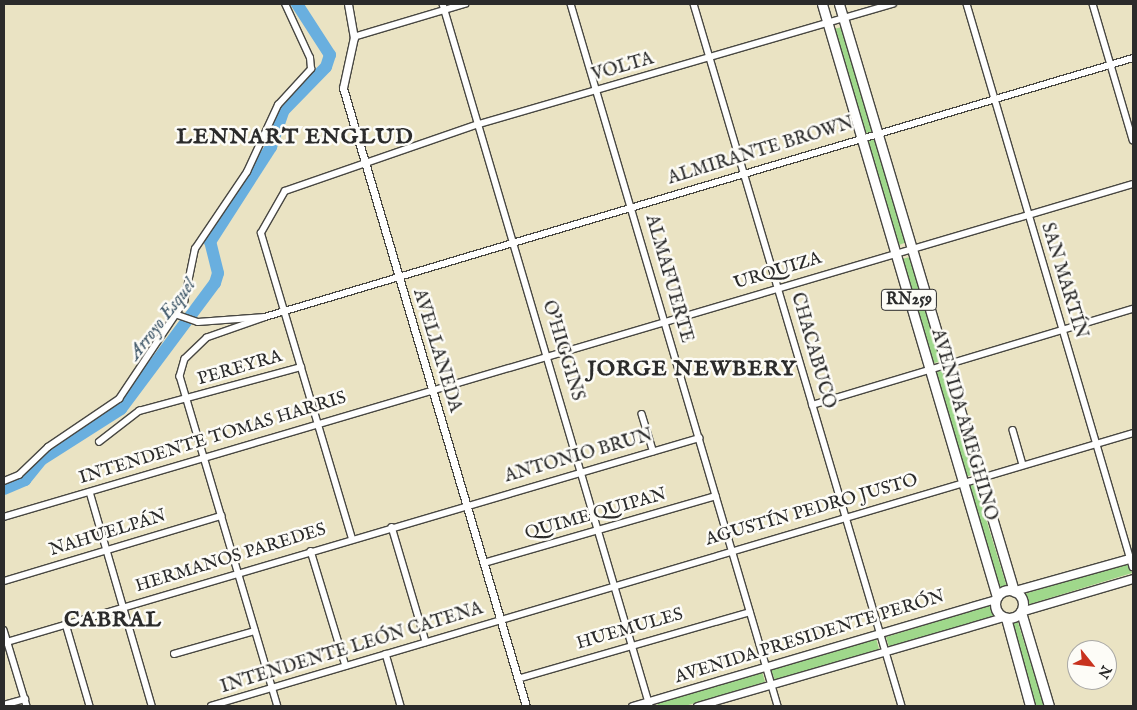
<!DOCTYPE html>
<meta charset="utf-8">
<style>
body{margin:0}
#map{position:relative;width:1137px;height:710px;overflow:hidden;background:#eae3c3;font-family:"IM FELL English",serif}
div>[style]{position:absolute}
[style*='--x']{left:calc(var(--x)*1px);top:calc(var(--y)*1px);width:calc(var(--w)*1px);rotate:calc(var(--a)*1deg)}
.green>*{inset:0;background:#9fd88b}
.river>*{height:12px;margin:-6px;padding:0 6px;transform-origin:6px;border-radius:6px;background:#69afdf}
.roads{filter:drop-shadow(1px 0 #484742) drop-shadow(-1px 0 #484742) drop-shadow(0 1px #484742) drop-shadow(0 -1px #484742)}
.minor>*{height:5.5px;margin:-2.75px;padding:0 2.75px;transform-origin:2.75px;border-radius:2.75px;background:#fff}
.tertiary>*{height:7px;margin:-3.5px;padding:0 3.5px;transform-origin:3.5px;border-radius:3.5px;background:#fff}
.secondary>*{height:8px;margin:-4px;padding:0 4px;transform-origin:4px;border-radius:4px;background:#fff}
.trunk>*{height:9px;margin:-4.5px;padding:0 4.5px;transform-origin:4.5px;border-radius:4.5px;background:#fff}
.trunk>.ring{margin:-4.5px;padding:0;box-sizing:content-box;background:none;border:9px solid #fff;border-radius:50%}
span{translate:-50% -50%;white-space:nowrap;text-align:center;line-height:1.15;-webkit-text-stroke:5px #fdfcf7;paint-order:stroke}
.shield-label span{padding:1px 4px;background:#fdfcf7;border:1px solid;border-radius:4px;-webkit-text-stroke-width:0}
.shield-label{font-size:16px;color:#2b2b2b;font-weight:700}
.street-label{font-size:18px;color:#2b2b2b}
.water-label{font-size:19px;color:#41596a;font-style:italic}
.district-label{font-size:22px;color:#2b2b2b;font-weight:700;letter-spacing:1px}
.frame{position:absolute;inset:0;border:5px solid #2b2b2b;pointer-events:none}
.north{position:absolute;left:1067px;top:640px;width:50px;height:50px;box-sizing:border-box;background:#fdfcf7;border:1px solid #a9a8a5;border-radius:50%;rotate:119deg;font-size:14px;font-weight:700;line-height:20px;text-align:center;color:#2b2b2b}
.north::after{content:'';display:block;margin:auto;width:18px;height:22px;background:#c8321e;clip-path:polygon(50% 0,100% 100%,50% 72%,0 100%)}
</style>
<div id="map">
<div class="green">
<div style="clip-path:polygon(842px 27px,874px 131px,866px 133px,834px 29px)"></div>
<div style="clip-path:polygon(875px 138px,907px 242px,899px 245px,867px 141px)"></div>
<div style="clip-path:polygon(910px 257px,942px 361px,934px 363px,902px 259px)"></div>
<div style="clip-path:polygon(942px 370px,974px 474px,966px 477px,934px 373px)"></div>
<div style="clip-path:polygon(975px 483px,1007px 587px,999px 589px,967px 485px)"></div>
<div style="clip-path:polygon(1128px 563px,1132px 573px,1027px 605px,1024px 594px)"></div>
<div style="clip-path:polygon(990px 605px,994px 616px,889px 647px,886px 637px)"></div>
<div style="clip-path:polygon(1017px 619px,1044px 706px,1035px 706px,1009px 622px)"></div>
<div style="clip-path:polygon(876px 638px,879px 649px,775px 681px,771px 670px)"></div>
<div style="clip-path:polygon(762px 671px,765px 682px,685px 706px,658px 706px,657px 703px)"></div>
</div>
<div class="river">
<div style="--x:4;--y:489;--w:23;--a:-23"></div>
<div style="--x:25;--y:480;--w:26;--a:-51"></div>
<div style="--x:41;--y:460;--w:95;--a:-32.5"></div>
<div style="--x:121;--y:409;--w:157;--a:-53.3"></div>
<div style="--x:215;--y:283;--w:10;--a:-73"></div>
<div style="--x:218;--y:273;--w:32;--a:-104"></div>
<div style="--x:210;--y:242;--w:113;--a:-57.3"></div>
<div style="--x:271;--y:147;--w:39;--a:-71"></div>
<div style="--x:284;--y:110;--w:60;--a:-45.7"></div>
<div style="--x:326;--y:67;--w:13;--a:-72"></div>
<div style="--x:330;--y:55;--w:61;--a:-122.9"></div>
</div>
<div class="roads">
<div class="minor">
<div style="--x:443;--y:4;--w:732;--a:73.57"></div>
<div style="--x:571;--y:4;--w:732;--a:73.57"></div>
<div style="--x:694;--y:4;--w:732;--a:73.5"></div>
<div style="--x:967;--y:4;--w:587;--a:73.57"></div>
<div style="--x:1093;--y:4;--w:142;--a:73.6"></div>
<div style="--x:354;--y:37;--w:116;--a:-16.6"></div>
<div style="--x:175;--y:314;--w:24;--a:19"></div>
<div style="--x:198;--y:322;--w:67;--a:-4.3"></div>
<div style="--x:265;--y:317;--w:906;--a:-16.61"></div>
<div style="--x:264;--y:318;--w:60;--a:160.7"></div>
<div style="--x:207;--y:338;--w:30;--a:136"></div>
<div style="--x:185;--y:359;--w:18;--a:106"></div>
<div style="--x:180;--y:376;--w:344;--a:73.5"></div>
<div style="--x:812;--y:405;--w:335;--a:-16.7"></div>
<div style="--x:642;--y:414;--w:39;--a:73"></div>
<div style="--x:1013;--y:430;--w:35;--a:74"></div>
<div style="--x:99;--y:442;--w:51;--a:-37.8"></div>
<div style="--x:139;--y:411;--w:168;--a:-15.2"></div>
<div style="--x:4;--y:481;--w:16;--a:-22"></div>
<div style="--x:19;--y:475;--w:40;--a:-44"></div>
<div style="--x:48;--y:447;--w:86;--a:-34.1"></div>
<div style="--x:119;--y:399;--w:117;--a:-56.2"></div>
<div style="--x:184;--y:302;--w:54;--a:-78.3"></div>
<div style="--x:195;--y:249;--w:93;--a:-56"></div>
<div style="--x:247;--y:172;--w:74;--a:-65.2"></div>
<div style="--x:278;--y:105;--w:49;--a:-47.5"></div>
<div style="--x:311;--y:69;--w:11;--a:-95"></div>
<div style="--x:310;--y:58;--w:60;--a:-114.8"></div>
<div style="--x:90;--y:492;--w:223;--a:73.8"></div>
<div style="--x:4;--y:517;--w:1177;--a:-16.43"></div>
<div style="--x:392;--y:527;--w:120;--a:73.5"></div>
<div style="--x:352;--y:539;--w:319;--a:-106.6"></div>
<div style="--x:261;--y:233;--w:48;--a:-60.3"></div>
<div style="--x:285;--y:191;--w:205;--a:-19.1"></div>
<div style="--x:479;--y:124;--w:431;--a:-16.2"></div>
<div style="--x:311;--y:551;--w:120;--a:73.1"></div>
<div style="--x:484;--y:563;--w:241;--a:-16.1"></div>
<div style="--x:4;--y:581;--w:227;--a:-16.7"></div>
<div style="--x:66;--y:624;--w:85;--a:73.7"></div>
<div style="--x:4;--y:630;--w:79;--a:73.2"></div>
<div style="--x:4;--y:643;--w:725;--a:-16.43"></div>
<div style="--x:174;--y:654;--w:84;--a:-15.9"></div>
<div style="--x:386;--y:654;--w:54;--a:73.9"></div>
<div style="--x:518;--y:679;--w:241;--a:-16.1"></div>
<div style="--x:4;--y:705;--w:22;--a:-16"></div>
<div style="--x:211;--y:706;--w:962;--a:-16.49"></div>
</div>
<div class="tertiary">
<div style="--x:348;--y:4;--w:34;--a:80"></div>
<div style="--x:354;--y:37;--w:52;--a:102.2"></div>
<div style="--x:343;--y:88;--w:645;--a:73.51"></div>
<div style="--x:632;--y:706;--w:379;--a:-16.4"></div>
<div style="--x:697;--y:706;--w:320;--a:-16.2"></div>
</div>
<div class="secondary">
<div style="--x:1015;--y:591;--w:123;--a:-15.6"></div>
<div style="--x:1021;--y:612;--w:117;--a:-16.4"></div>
</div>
<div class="trunk">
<div style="--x:822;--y:4;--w:618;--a:73.56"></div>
<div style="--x:839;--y:4;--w:613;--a:73.4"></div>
<div class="ring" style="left:995px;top:590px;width:19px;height:19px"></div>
<div style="--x:1021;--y:612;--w:98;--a:73.4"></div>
<div style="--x:1006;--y:618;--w:91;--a:74.7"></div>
</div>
</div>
<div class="shield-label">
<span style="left:909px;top:300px">RN259</span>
</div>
<div class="street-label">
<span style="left:623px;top:68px;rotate:-16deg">VOLTA</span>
<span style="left:761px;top:152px;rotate:-17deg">ALMIRANTE BROWN</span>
<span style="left:778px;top:272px;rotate:-17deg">URQUIZA</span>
<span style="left:668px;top:279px;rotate:74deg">ALMAFUERTE</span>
<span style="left:1063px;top:281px;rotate:73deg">SAN MARTÍN</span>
<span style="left:436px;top:351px;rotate:73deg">AVELLANEDA</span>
<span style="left:562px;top:351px;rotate:73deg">O'HIGGINS</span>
<span style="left:812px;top:351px;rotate:74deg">CHACABUCO</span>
<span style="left:240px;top:369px;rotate:-16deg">PEREYRA</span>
<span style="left:963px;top:425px;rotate:74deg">AVENIDA AMEGHINO</span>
<span style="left:213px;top:439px;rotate:-17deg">INTENDENTE TOMAS HARRIS</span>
<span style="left:579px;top:457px;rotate:-16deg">ANTONIO BRUN</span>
<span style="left:812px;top:511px;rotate:-16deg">AGUSTÍN PEDRO JUSTO</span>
<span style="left:596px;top:515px;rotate:-16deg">QUIME QUIPAN</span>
<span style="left:108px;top:534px;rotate:-17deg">NAHUELPÁN</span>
<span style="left:231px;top:559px;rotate:-17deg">HERMANOS PAREDES</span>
<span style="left:630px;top:630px;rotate:-16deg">HUEMULES</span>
<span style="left:810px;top:638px;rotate:-17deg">AVENIDA PRESIDENTE PERÓN</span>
<span style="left:352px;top:649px;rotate:-17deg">INTENDENTE LEÓN CATENA</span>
</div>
<div class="water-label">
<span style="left:163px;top:320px;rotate:-52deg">Arroyo Esquel</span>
</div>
<div class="district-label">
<span style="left:295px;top:138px">LENNART ENGLUD</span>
<span style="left:692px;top:370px">JORGE NEWBERY</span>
<span style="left:113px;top:621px">CABRAL</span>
</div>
<div class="frame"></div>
<div class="north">N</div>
</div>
